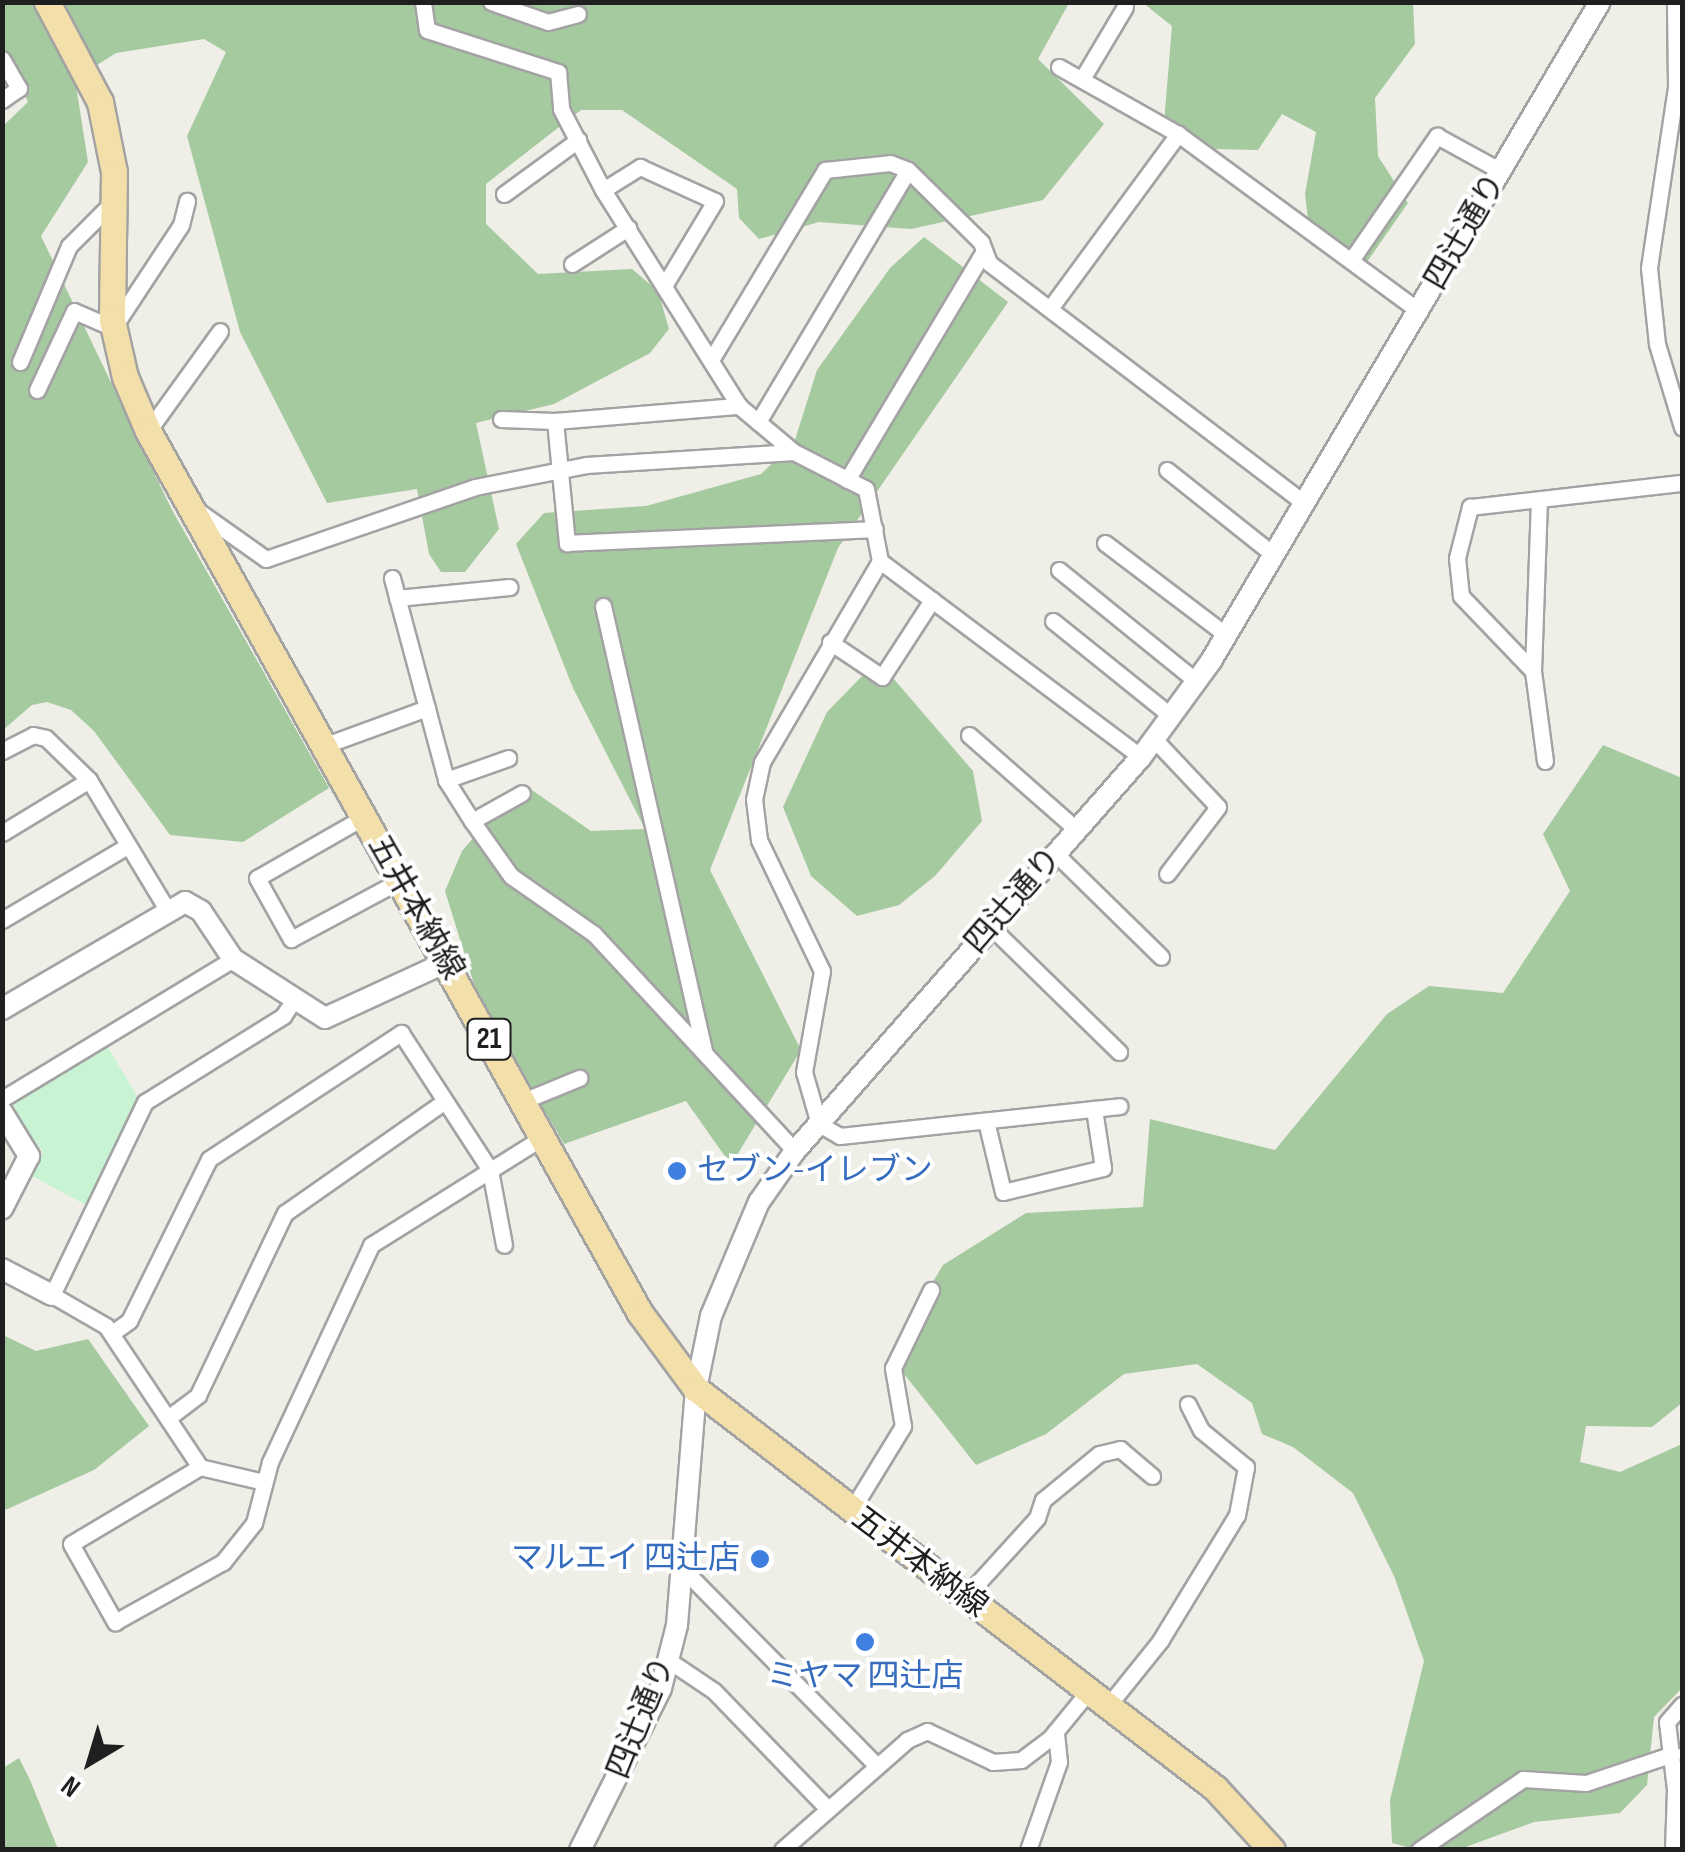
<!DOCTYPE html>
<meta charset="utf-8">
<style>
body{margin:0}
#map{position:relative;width:1685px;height:1852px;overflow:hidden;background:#efeee7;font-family:"Sofia Sans Condensed","Noto Sans JP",sans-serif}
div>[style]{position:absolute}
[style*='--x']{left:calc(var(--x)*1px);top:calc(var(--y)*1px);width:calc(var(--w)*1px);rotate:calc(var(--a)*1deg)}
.forest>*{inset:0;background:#a5caa0}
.park>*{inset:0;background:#c9f4d4}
.roads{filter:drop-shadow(2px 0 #a3a3a3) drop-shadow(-2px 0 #a3a3a3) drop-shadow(0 2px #a3a3a3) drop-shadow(0 -2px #a3a3a3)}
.minor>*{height:15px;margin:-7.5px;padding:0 7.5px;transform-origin:7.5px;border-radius:7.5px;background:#fff}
.tertiary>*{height:20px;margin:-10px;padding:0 10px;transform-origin:10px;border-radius:10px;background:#fff}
.primary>*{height:25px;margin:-12.5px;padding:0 12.5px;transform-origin:12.5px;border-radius:12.5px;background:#f2dfa9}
.dots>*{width:28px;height:28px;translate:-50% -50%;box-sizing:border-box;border:5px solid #fff;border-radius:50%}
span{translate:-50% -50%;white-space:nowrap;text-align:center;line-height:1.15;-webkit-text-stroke:8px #fff;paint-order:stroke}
.shield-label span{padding:2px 8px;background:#fff;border:2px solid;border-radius:8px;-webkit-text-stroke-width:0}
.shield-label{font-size:30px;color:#1f1f1f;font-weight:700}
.street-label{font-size:32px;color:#1f1f1f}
.shop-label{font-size:32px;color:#366cbe}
.left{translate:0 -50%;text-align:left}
.right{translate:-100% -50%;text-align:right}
.frame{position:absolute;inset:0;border:5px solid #1f1f1f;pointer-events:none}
.north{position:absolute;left:40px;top:1712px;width:100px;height:100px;-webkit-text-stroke:8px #fff;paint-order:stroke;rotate:218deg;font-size:28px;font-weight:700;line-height:40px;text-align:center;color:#1f1f1f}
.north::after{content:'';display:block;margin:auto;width:35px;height:45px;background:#1f1f1f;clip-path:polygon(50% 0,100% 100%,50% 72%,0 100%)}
</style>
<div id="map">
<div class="forest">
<div style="clip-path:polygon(3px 2px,1069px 3px,1038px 59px,1104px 124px,1043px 200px,911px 229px,819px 222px,759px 239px,739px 218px,737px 189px,622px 110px,581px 110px,486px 184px,486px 224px,538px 274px,632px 269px,658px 291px,669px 329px,650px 353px,554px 404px,476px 423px,499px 529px,465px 572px,441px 572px,429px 554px,417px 489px,327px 503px,240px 332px,187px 136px,226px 52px,204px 39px,116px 53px,75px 79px,88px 162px,41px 236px,171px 508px,329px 788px,243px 842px,170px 835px,94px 731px,71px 710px,47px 702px,32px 705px,3px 730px,2px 127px,28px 102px,3px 44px)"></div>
<div style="clip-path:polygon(1143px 3px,1413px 3px,1415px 44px,1375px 98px,1378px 156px,1408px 203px,1360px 272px,1311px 245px,1305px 194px,1316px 132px,1282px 114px,1258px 150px,1216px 149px,1164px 123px,1172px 26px)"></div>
<div style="clip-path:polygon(924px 237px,1008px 302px,838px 548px,710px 870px,801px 1050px,731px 1165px,686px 1101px,564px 1144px,478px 997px,445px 891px,462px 851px,502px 805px,529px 788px,591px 831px,645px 829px,573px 688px,516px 544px,544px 513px,646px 506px,761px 474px,794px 443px,817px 370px,890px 268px)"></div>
<div style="clip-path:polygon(870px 668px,887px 671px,973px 771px,982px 821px,935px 876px,899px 905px,857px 916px,811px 876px,783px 807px,827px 712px)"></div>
<div style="clip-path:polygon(1603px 745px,1682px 778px,1682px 1403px,1652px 1427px,1586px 1426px,1580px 1462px,1620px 1472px,1682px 1444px,1682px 1688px,1654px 1717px,1647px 1785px,1620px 1813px,1534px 1822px,1460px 1849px,1414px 1849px,1392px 1843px,1390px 1800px,1424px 1661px,1394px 1576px,1353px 1493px,1293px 1447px,1262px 1434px,1252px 1403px,1197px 1364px,1124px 1374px,1046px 1434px,976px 1465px,901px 1370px,908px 1323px,943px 1265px,1026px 1213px,1143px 1207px,1150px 1119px,1275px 1150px,1387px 1014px,1429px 986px,1503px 993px,1570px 891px,1543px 834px)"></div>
<div style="clip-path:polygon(3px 1335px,36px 1351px,88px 1339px,149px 1426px,94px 1470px,3px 1511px)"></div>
<div style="clip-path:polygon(19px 1758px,30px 1780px,58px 1849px,3px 1849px,3px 1768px)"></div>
</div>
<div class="park">
<div style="clip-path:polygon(107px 1046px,139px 1099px,88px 1206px,32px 1176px,43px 1152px,14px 1113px,15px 1100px)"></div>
</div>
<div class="roads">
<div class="minor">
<div style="--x:423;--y:2;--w:28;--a:82"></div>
<div style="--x:427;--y:30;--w:138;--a:17.8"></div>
<div style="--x:558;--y:72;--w:37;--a:85"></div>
<div style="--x:561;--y:109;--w:91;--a:62.6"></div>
<div style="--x:603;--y:190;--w:255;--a:57.8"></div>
<div style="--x:739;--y:406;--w:72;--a:39.9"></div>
<div style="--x:794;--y:452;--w:81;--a:27.2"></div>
<div style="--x:866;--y:489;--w:73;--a:79"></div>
<div style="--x:880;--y:561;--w:233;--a:120.4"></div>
<div style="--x:762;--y:762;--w:38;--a:102"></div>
<div style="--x:754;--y:799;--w:41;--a:83"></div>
<div style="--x:759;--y:840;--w:145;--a:64.3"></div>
<div style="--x:822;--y:971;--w:103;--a:100.1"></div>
<div style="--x:804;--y:1072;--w:54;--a:73.9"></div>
<div style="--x:819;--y:1124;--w:24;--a:30"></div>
<div style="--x:840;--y:1136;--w:281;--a:-6.1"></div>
<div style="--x:491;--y:2;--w:60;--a:19.3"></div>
<div style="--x:548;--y:22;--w:31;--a:-15"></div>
<div style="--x:1675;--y:2;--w:85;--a:89.3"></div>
<div style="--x:1676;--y:87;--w:183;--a:98.5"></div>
<div style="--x:1649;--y:268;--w:76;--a:84"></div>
<div style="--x:1657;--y:344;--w:87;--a:73.2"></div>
<div style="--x:2;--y:59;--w:34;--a:60"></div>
<div style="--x:19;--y:88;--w:21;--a:145"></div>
<div style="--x:1059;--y:67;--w:137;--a:29.4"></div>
<div style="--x:1178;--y:134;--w:300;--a:36.3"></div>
<div style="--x:1082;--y:79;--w:84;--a:-59.2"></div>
<div style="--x:603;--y:190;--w:44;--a:-31.9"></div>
<div style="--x:640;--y:167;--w:82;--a:24.4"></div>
<div style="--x:715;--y:201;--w:99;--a:121"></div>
<div style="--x:504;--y:194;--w:92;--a:-36.1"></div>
<div style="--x:1352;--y:259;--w:150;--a:-55.4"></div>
<div style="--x:1437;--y:136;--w:73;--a:28.7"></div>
<div style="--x:572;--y:264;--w:67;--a:-32.7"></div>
<div style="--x:1051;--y:307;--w:215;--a:-53.7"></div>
<div style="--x:711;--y:360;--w:222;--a:-59"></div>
<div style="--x:825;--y:170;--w:65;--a:-6.1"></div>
<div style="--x:890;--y:163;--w:19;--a:21"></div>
<div style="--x:908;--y:170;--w:103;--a:44.6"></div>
<div style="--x:981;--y:242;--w:22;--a:69"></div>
<div style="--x:989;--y:263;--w:397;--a:37.3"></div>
<div style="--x:20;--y:362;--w:126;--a:-67.1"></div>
<div style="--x:69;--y:246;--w:62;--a:-45"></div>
<div style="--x:37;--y:390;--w:87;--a:-64.9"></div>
<div style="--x:74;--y:311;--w:43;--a:23.6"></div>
<div style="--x:113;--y:328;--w:123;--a:-56.6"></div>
<div style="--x:181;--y:225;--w:25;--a:-76"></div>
<div style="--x:501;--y:419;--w:54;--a:2.1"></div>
<div style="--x:555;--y:421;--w:185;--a:-4.7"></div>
<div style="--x:555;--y:421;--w:123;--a:84.4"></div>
<div style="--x:567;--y:543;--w:308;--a:-2.6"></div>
<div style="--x:758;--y:422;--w:293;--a:-59.2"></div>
<div style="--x:148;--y:431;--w:123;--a:-54.2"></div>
<div style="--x:1167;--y:470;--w:138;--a:38.5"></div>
<div style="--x:847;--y:480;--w:267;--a:-59.1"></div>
<div style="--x:198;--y:511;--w:83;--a:35.2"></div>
<div style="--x:266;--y:559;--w:221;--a:-19"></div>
<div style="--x:475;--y:487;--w:113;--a:-11.2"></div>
<div style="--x:586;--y:465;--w:208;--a:-3.6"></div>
<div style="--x:1105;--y:543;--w:152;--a:37.2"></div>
<div style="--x:880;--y:561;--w:326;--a:36.9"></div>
<div style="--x:1059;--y:570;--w:176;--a:39"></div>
<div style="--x:392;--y:578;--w:209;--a:75"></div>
<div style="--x:446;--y:780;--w:49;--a:57.6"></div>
<div style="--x:472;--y:821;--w:67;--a:54.7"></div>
<div style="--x:511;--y:876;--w:101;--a:34.9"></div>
<div style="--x:594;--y:934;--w:296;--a:47.2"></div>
<div style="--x:397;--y:598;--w:113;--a:-5.6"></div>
<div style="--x:603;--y:606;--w:456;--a:77.2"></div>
<div style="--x:1053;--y:621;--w:151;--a:38.8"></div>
<div style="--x:830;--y:642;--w:63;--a:33.9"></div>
<div style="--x:882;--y:677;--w:92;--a:-57"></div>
<div style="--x:1533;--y:671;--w:170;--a:-88"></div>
<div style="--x:969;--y:735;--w:144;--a:41.3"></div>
<div style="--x:1154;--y:739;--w:93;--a:46.7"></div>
<div style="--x:1218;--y:807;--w:84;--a:127.3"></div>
<div style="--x:323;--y:746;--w:111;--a:-20.1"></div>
<div style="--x:2;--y:751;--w:35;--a:-27"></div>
<div style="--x:33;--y:735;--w:13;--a:13"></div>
<div style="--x:46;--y:738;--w:60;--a:44.3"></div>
<div style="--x:89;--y:780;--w:153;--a:58.9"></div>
<div style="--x:1545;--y:761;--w:91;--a:-97.6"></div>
<div style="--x:1533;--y:671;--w:104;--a:-133.8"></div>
<div style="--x:1461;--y:596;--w:38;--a:-96"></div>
<div style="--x:1457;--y:558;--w:53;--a:-75.7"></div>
<div style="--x:1470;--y:507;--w:213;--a:-6.5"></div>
<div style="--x:446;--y:780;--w:66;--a:-19.5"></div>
<div style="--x:364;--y:817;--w:123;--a:150.3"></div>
<div style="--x:257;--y:878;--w:70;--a:60.9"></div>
<div style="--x:291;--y:939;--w:123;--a:-28.2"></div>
<div style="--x:472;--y:821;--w:57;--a:-29.2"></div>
<div style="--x:2;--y:833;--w:102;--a:-31.3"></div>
<div style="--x:1056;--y:854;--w:147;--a:44.4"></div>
<div style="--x:2;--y:920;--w:145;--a:-30.6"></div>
<div style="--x:991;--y:927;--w:179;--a:44.3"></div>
<div style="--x:2;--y:1099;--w:270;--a:-31.2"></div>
<div style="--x:523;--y:1101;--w:61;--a:-22.3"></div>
<div style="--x:986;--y:1121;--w:73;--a:76.5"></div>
<div style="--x:1003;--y:1192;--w:103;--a:-13.5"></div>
<div style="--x:1103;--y:1168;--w:60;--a:-98.7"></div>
<div style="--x:112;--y:1333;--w:21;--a:-35"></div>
<div style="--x:129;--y:1321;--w:181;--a:-63.7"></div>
<div style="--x:209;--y:1159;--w:230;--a:-33.3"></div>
<div style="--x:401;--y:1033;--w:163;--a:57"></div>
<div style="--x:490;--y:1170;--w:76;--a:79.4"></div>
<div style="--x:168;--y:1418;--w:38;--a:-37"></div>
<div style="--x:198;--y:1395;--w:202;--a:-64.5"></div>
<div style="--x:285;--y:1213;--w:195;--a:-35"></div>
<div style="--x:200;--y:1467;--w:169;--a:-123.7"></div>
<div style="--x:106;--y:1326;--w:62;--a:-150.1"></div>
<div style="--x:52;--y:1295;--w:214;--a:-64.3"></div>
<div style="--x:145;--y:1102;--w:163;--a:-31.9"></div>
<div style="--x:283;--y:1016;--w:22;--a:-56"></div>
<div style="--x:264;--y:1482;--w:66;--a:-166.8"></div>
<div style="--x:200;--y:1467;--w:150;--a:149.2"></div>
<div style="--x:71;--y:1544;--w:90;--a:60.6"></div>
<div style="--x:115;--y:1622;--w:124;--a:-29.1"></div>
<div style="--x:223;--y:1562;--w:50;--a:-51.5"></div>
<div style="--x:254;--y:1523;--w:63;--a:-75.3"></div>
<div style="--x:270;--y:1462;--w:239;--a:-65"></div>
<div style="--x:371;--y:1245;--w:203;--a:-32.1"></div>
<div style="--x:851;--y:1511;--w:100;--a:-58.5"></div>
<div style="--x:903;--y:1426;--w:59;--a:-99.8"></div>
<div style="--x:893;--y:1368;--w:87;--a:-64"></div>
<div style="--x:681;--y:1567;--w:279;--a:45.4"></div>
<div style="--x:965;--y:1597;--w:107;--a:-47.7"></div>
<div style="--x:1037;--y:1518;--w:19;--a:-72"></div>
<div style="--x:1043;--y:1500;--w:72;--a:-39.4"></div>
<div style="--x:1099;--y:1454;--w:22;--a:-13"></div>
<div style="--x:1120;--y:1449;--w:42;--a:40.2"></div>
<div style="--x:668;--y:1660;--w:55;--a:34"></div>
<div style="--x:714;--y:1691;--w:163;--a:46"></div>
<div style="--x:1107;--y:1707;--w:85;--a:-51.2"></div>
<div style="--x:1160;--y:1641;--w:148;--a:-58.6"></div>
<div style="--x:1237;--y:1515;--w:49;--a:-79.4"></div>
<div style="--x:1246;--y:1467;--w:58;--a:-140.6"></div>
<div style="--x:1201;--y:1430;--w:29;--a:-117"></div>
<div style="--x:782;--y:1850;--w:167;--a:-41.3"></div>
<div style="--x:907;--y:1740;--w:22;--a:-24"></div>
<div style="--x:927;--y:1731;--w:73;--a:25.2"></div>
<div style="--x:993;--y:1762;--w:28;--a:-4"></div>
<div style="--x:1021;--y:1760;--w:38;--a:-37"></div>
<div style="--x:1051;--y:1737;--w:57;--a:-50.7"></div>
<div style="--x:1028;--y:1850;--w:93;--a:-70.6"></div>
<div style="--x:1059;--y:1762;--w:31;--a:-96"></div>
<div style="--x:1419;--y:1850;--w:126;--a:-34.3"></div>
<div style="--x:1523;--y:1779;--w:63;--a:3.6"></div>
<div style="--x:1586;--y:1783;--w:92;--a:-18.4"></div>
<div style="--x:1673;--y:1850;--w:61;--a:-88.1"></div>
<div style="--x:1675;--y:1789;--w:67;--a:-96.8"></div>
<div style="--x:1667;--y:1722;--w:23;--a:-49"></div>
</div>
<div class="tertiary">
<div style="--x:2;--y:1009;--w:212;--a:-30.3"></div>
<div style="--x:185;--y:902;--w:18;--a:29"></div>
<div style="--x:201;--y:911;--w:58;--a:56.3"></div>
<div style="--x:233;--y:959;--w:109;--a:32.7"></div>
<div style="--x:325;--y:1018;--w:134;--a:-24.7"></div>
<div style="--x:2;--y:1112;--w:52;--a:58.5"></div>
<div style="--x:29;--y:1156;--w:59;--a:117"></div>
<div style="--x:2;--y:1269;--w:56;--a:27.5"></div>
<div style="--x:580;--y:1850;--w:181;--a:-63.4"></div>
<div style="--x:661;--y:1688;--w:65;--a:-75.7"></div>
<div style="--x:677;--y:1625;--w:237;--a:-85.4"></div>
<div style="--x:696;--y:1389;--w:75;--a:-78.4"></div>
<div style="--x:711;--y:1316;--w:124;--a:-67.2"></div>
<div style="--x:759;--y:1202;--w:62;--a:-54.8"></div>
<div style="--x:795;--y:1151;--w:524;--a:-48.71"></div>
<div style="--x:1141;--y:757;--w:119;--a:-53.9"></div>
<div style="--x:1211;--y:661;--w:765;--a:-59.45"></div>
</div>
<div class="primary">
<div style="--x:47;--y:2;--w:113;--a:62.1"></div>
<div style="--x:100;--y:102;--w:71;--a:78.7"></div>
<div style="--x:114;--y:172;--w:148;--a:90.8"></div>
<div style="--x:112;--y:320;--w:58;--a:77.2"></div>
<div style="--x:125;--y:377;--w:59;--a:66.9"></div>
<div style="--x:148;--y:431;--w:1010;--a:60.85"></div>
<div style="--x:640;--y:1313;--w:94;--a:53.6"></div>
<div style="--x:696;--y:1389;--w:655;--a:37.55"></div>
<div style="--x:1215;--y:1788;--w:84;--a:47.4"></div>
</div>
</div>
<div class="dots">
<div style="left:677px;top:1171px;background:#3f7fe0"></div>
<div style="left:760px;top:1559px;background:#3f7fe0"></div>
<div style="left:865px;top:1642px;background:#3f7fe0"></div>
</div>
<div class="shield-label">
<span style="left:489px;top:1039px">21</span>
</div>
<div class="street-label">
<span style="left:1466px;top:232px;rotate:-60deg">四辻通り</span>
<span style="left:1014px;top:901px;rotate:-49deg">四辻通り</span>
<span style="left:415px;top:908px;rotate:60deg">五井本納線</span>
<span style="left:919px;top:1563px;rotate:37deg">五井本納線</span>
<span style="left:642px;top:1718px;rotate:-68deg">四辻通り</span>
</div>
<div class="shop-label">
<span class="left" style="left:697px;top:1171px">セブン-イレブン</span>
<span class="right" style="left:740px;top:1559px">マルエイ 四辻店</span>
<span style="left:865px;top:1677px">ミヤマ 四辻店</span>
</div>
<div class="frame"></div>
<div class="north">N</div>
</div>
